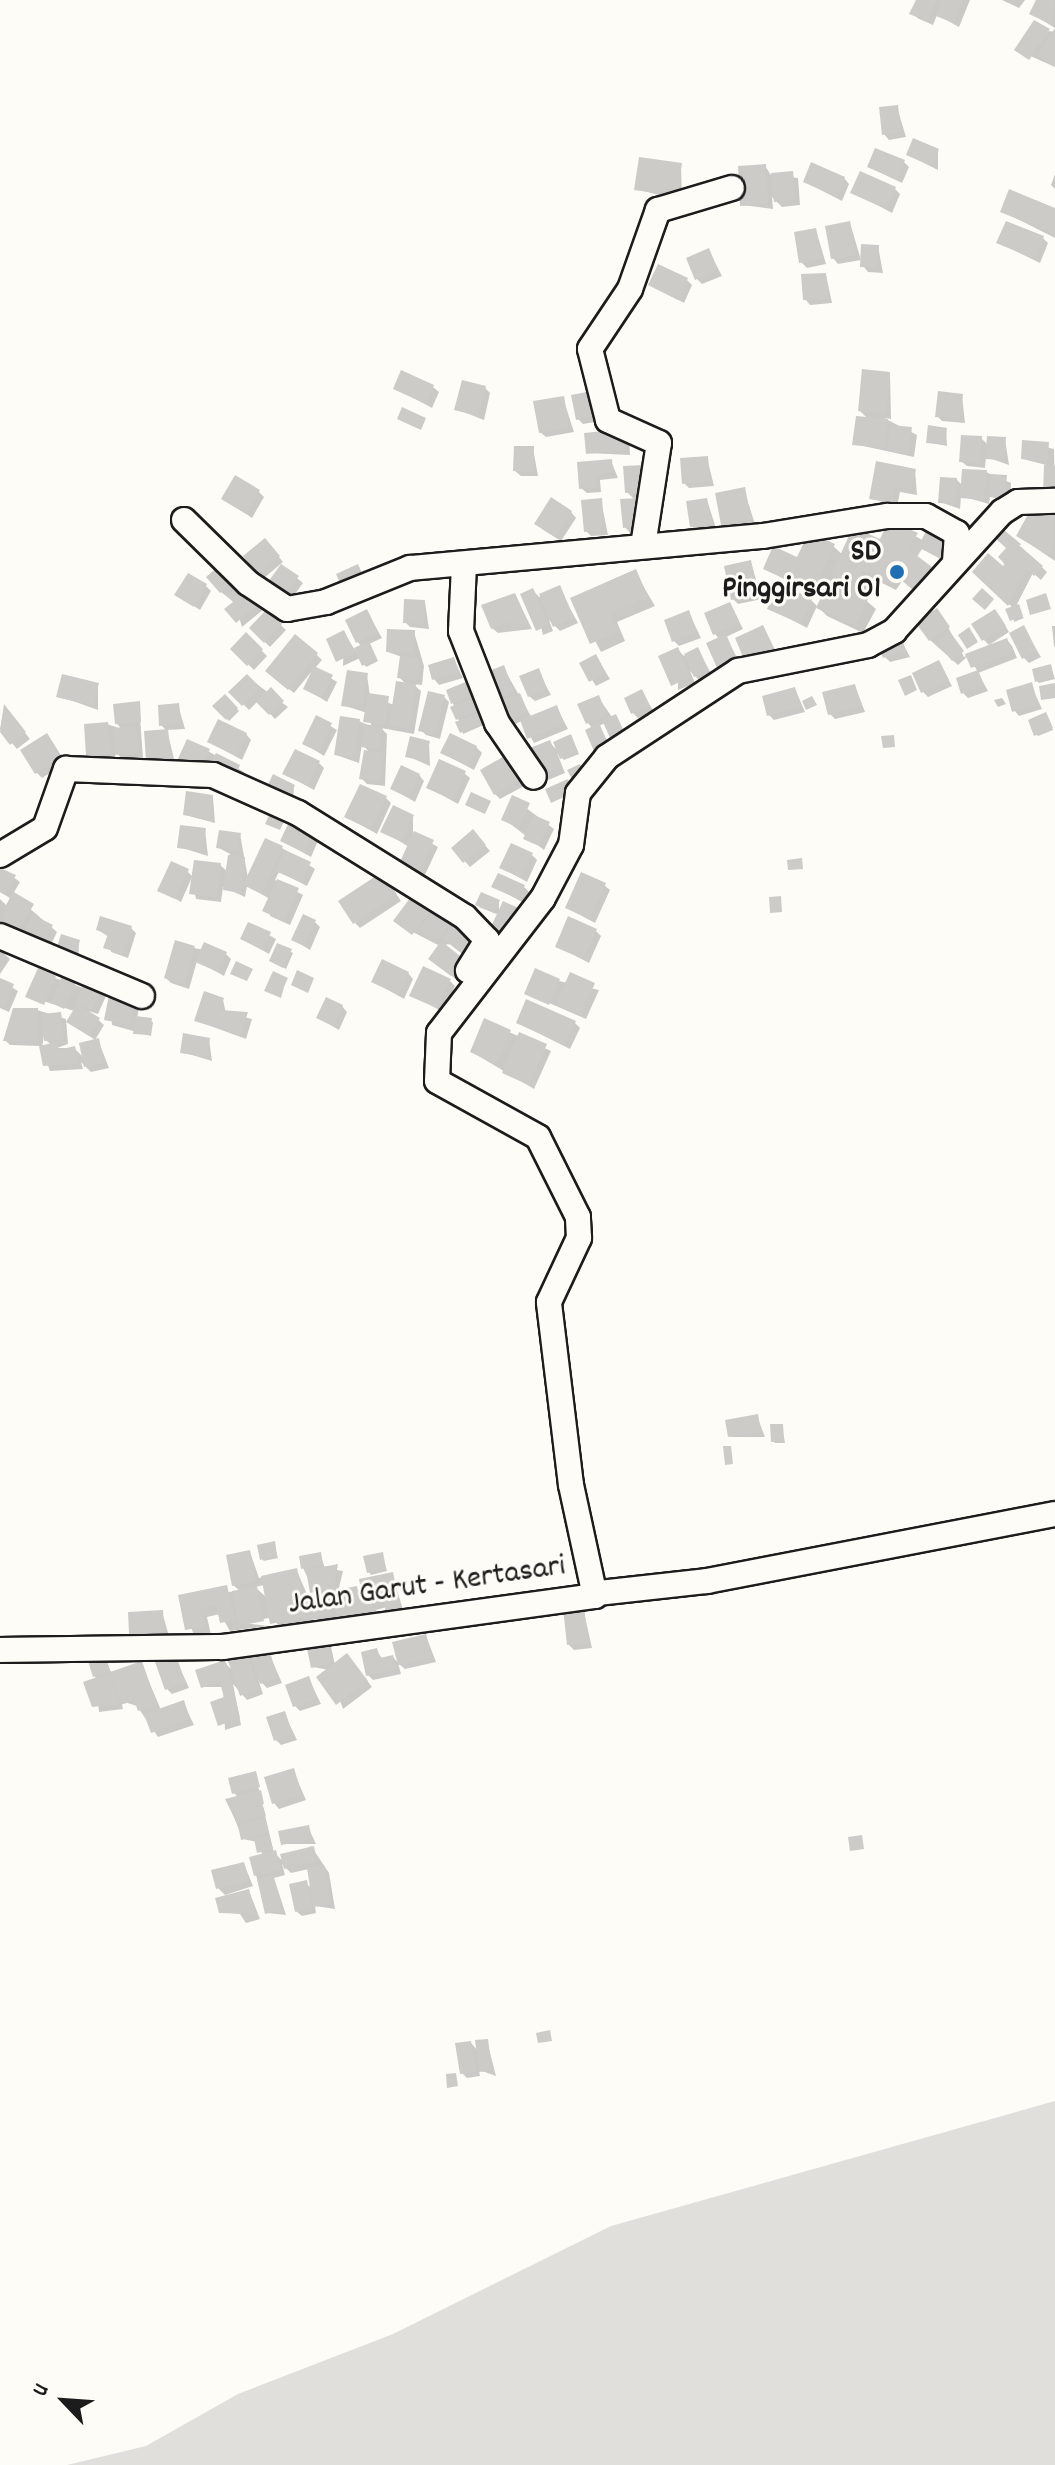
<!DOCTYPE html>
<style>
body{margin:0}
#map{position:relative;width:1055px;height:2465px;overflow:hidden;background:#fdfcf7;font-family:Dekko,sans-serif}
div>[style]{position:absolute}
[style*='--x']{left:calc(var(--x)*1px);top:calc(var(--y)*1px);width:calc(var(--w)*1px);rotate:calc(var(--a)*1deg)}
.green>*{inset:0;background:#e0dfdb}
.shadow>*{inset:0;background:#0003}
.building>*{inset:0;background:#cccbc8}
.roads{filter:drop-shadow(2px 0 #1c1c1c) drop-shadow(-2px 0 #1c1c1c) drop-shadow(0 2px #1c1c1c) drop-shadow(0 -2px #1c1c1c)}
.minor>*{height:24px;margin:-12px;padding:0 12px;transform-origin:12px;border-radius:12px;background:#fdfcf7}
.dots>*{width:22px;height:22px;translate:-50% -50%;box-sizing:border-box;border:4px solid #fdfcf7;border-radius:50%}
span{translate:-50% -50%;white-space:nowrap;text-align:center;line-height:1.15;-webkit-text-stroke:6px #fdfcf7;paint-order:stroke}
.poi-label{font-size:32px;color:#1c1c1c;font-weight:700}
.right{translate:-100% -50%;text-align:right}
.street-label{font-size:32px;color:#1c1c1c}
.north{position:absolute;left:24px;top:2361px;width:80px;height:80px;-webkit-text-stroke:6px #fdfcf7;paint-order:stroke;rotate:295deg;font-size:22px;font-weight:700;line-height:32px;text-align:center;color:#1c1c1c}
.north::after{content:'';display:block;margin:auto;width:28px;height:36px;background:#1c1c1c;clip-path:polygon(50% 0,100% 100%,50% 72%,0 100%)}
</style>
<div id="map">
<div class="green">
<div style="clip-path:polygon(1055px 2101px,1055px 2465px,67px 2465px,146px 2446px,238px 2394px,393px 2334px,611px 2226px)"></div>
</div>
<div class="shadow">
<div style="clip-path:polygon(918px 0,970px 0,959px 27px,937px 15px,933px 25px,917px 18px)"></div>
<div style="clip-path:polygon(1002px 0,1025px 0,1019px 8px)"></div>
<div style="clip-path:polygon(1038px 0,1055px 0,1055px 28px,1032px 14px)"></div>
<div style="clip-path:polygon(1049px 31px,1055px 32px,1055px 67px,1017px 50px)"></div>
<div style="clip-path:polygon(897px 107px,906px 137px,889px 140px,884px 134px)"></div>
<div style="clip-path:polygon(938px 150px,938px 170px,908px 155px)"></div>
<div style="clip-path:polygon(904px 162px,909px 167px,902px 183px,869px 167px)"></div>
<div style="clip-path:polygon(681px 165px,682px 201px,636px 189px)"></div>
<div style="clip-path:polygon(765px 166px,771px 175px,798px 178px,800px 205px,782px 207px,772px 197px,773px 209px,742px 205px)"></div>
<div style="clip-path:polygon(1055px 174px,1055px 189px,1051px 185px)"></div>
<div style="clip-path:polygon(844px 178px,849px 184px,842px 201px,805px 182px)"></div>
<div style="clip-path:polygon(895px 189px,900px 194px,892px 213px,853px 192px)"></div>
<div style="clip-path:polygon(1055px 210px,1055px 238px,1002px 211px)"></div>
<div style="clip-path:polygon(850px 223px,861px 260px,838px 264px,833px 258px)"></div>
<div style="clip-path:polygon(816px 230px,826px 264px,807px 268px,801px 262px)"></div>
<div style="clip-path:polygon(1043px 238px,1048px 243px,1040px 263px,999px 243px)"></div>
<div style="clip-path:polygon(878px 246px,883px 273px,868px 272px,863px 266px)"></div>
<div style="clip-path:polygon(709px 251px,722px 276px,702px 284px,697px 279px)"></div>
<div style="clip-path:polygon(826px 275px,832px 303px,810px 305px,805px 299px)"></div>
<div style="clip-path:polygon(687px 280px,692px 285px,684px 303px,650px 285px)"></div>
<div style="clip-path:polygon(890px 374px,891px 419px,884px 418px,917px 435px,914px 457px,854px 444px,868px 419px,860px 411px)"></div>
<div style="clip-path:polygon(433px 387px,439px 392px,432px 408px,395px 388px)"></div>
<div style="clip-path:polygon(485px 388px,490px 393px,484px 420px,456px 409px)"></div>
<div style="clip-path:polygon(592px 393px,601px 421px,583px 424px,578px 419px)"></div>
<div style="clip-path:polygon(962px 396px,965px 423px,942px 421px,937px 416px)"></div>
<div style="clip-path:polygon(563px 398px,574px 432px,546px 437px,540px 432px)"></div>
<div style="clip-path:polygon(946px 429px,947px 446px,928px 442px)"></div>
<div style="clip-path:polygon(629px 436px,630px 455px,587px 453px)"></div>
<div style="clip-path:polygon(981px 438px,988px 445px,1005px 439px,1009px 465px,986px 457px,985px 468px,967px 466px,961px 461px)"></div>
<div style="clip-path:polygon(1024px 442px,1054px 449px,1055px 498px,1045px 493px,1046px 465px,1023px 459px)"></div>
<div style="clip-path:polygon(533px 448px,538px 476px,521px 476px,515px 471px)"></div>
<div style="clip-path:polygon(707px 458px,714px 486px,689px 488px,684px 483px)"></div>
<div style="clip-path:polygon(611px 461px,618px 478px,600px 480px,601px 492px,587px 493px,581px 488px)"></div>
<div style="clip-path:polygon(643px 467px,650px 496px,636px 497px,646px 531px,630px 533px,625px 527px,635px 500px,627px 492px)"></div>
<div style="clip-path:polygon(915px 470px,917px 495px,900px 492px,897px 507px,872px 498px)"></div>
<div style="clip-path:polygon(986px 472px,1011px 483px,1010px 503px,990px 496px,989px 504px,961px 496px,960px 509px,940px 502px,956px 479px,963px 486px)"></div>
<div style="clip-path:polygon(744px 490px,755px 524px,728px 529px,723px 524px)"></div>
<div style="clip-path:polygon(259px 492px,264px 497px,252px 518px,223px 498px)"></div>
<div style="clip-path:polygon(601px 500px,608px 535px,591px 536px,586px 531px)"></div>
<div style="clip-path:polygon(707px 500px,716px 528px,697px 532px,692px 526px)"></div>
<div style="clip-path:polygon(1055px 510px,1055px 561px,1018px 536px)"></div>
<div style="clip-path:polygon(571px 512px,576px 518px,561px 541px,542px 529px)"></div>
<div style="clip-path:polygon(960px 520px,971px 525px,969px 532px,958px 527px)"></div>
<div style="clip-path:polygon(890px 522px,924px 541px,957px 544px,948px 563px,922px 549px,916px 558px,939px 577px,922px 597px,903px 580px,896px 590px,872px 578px,863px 598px,876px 609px,863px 633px,827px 616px,819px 608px,823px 599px,765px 569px,833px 546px,843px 555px,881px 542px)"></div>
<div style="clip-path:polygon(1005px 533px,1047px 572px,1041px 580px,1033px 573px,1015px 608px,1024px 618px,1014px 622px,1013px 608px,975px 572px,1009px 574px,1001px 558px,1009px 549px)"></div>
<div style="clip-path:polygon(270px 546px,283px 562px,264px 578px,246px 557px)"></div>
<div style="clip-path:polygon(751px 563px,762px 599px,738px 604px,733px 599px)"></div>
<div style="clip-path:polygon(222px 566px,264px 609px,242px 627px,235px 603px,221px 592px)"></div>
<div style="clip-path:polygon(282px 566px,303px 583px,287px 605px)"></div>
<div style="clip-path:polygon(635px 572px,655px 606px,617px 622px,625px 641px,601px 652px,573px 599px)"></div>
<div style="clip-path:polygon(206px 586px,211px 591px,200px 610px,177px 595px)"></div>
<div style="clip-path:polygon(559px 588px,578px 623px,560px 631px,549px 620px,553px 631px,543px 635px,533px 590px,539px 597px)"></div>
<div style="clip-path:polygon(515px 595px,532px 629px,498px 633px,492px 628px)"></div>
<div style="clip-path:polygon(811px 600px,817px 606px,807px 628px,770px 608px)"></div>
<div style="clip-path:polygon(425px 602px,429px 629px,410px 627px,405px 622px)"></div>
<div style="clip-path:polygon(730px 604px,743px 629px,726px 637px,742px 667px,715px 634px)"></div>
<div style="clip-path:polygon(267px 612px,286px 630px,270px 647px,251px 628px)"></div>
<div style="clip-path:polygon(367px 612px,382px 638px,369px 644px,378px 661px,366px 667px,360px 658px,343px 666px,344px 633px,355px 650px,362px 647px,357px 641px)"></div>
<div style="clip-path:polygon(689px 613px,701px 638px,679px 646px,674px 641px)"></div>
<div style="clip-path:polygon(942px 616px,964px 657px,1007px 640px,1012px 646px,1017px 658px,978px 673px,988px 691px,968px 698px,963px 693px,978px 672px,968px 656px,958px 665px,930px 640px)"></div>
<div style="clip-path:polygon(1000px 617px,1009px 632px,989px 645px,984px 640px)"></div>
<div style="clip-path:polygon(1052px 626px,1055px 626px,1055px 647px,1054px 646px)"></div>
<div style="clip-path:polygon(1023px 628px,1041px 657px,1029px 663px,1024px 658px)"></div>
<div style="clip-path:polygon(414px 632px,424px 666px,422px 685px,413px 684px,421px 691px,414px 734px,381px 728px,387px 734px,385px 786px,367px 784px,361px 778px,370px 753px,362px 744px,359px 763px,336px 755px,359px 721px,372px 727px,367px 713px,343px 705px,367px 675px,370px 696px,394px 705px,406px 684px,399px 677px,402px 657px,388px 652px)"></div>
<div style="clip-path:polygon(246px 635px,267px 656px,254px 670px,233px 649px)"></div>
<div style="clip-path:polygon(900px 638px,910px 657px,890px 662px,885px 657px)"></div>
<div style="clip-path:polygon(678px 650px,684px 656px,698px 650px,713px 677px,701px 682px,690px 671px,695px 683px,678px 690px)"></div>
<div style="clip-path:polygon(316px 654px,322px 660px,315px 668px,337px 682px,327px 702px,305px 688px,312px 671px,294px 693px,272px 676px)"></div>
<div style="clip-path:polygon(596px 657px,610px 679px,596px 686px,582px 664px)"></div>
<div style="clip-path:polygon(454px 660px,463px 678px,439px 685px,434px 679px)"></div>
<div style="clip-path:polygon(939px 663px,952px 686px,928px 697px,923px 692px)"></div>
<div style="clip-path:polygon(1050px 666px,1055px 679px,1039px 683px,1037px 681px)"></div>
<div style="clip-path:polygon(503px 667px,532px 718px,557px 708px,568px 729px,534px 743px,522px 721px,513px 725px,497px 698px)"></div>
<div style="clip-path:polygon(538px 671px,551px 695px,535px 701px,529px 696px)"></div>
<div style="clip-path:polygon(247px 677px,288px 707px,275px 719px,258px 701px,249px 710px,231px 692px)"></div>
<div style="clip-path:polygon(468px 684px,486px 724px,463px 734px,453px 703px)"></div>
<div style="clip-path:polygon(98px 685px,98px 710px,59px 696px)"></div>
<div style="clip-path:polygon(1031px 685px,1042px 709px,1019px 716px,1014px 710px)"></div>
<div style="clip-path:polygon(855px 686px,865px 712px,835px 719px,830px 714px)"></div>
<div style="clip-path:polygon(795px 689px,805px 712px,774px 720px,769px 715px)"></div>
<div style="clip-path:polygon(642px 692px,654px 712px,638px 718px,633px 713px)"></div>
<div style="clip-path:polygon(225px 696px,239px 711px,229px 721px,215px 706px)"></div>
<div style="clip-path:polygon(444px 697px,449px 702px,440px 739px,426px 735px,421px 730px)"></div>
<div style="clip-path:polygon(598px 697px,632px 746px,605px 723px,599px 726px,615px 755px,588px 723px)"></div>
<div style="clip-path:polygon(1002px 698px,1006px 704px,998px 707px,994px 700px)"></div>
<div style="clip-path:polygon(139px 703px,143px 758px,123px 760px,115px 751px,115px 758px,94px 760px,88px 755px,107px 724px,122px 729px,116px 723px)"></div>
<div style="clip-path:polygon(178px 705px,185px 729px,167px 730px,175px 763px,154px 765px,148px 759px,167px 731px,161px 725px)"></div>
<div style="clip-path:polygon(4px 707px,30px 739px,17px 749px,0 729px)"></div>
<div style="clip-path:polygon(1046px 715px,1053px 730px,1038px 736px,1036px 734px)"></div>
<div style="clip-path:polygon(317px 718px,337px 730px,324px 756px,305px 744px)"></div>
<div style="clip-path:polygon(246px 734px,251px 740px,242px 760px,209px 742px)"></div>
<div style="clip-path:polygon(47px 735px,66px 763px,42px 778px,36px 772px)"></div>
<div style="clip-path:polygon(572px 739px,579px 754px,564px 760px,557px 753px,565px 773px,548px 780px,549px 742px,559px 752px)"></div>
<div style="clip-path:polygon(429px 743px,430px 766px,407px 756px)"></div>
<div style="clip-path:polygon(476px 747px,482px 753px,474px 770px,442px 753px)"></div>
<div style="clip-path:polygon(208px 751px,244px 772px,240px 782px,184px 768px)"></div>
<div style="clip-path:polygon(319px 763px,324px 768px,314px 790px,285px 774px)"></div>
<div style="clip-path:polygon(511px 763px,524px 786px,500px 799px,495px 794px)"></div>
<div style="clip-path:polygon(464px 773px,470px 778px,458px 804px,429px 788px)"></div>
<div style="clip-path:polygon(419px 775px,424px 781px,415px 802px,393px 789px)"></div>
<div style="clip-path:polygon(294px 786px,293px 805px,273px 796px)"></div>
<div style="clip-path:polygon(213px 797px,215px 823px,185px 815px)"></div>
<div style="clip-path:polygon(386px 798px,391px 803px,377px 834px,347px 817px)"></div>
<div style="clip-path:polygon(513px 798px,554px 829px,544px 850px,504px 819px)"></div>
<div style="clip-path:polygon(413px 817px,413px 833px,438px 847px,424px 877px,407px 869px,409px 847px,383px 831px)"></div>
<div style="clip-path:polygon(205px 830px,208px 856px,179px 847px)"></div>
<div style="clip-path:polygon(240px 834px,248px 878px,282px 848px,315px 869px,307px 886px,279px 872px,275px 880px,303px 895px,290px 925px,270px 916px,270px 899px,247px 886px,245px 897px,223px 887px,221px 902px,196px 899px,192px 877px,181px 902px,160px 890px,187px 871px,193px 877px,220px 865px,228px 872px,230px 854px,219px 848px)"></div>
<div style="clip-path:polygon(313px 835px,318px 841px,311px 857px,282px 841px)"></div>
<div style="clip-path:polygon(478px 837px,490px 851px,470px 867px,453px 848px)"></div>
<div style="clip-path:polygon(532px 855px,537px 860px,527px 882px,502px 868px)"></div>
<div style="clip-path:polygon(2px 869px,20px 882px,13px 894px,57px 932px,45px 957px,0 929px,0 899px,6px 905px,10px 898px,0 892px)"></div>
<div style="clip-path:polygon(387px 880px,401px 901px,360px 928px,355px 923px)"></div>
<div style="clip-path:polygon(604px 885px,610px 890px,595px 923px,567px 908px)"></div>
<div style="clip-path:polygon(493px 886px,524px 887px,529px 892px,524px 903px)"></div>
<div style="clip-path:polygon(499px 902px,499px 915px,479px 907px)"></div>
<div style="clip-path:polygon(437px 908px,478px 941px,443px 945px,468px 965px,457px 980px,436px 964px,440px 946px,401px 926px)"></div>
<div style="clip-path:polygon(315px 922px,320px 927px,310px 950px,294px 940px)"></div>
<div style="clip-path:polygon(249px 924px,276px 939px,269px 954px,242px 939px)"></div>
<div style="clip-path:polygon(131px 928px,136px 933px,128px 958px,111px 952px,109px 937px,98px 930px)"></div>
<div style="clip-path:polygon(596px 931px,601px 936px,589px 963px,557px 946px)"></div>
<div style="clip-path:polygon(79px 942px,78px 970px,61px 964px)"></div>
<div style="clip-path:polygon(278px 945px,293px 953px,286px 969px,271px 961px)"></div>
<div style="clip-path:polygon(194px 948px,226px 954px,231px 959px,224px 976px,197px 961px,189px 989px,171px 983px,166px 978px)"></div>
<div style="clip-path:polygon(0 950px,10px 959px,0 974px)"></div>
<div style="clip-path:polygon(408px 973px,413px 979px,404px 999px,374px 982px)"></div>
<div style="clip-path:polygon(55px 978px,106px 996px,98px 1014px,88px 1011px,104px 1025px,95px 1040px,69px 1022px,74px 1011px,28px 996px)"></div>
<div style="clip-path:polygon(0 980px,18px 991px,9px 1012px,0 1008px)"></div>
<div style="clip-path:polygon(286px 980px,281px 998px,269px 992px)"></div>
<div style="clip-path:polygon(449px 980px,455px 986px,443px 1012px,412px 995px)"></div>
<div style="clip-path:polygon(559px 981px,599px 990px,586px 1019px,526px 993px)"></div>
<div style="clip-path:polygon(110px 997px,139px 1007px,137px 1019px,153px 1022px,151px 1036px,112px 1025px)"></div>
<div style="clip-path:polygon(223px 1000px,226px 1013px,252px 1019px,246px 1039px,197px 1021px)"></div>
<div style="clip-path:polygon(342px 1006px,347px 1012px,339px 1030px,318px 1018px)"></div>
<div style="clip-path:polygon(evenodd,37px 1010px,66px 1019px,68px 1044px,57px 1048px,74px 1048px,84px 1058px,98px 1040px,109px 1068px,91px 1072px,81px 1062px,83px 1069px,50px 1071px,41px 1046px,10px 1045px,5px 1040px,37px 1010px,45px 1028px,46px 1040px,54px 1048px,42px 1048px,45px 1028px)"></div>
<div style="clip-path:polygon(485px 1021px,551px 1051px,534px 1089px,472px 1052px)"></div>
<div style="clip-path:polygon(518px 1023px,575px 1023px,580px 1028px,570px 1049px)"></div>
<div style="clip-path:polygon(209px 1039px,212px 1061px,182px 1052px)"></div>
<div style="clip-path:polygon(757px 1416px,765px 1437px,730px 1437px)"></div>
<div style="clip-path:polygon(782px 1426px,785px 1443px,775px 1443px,773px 1441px)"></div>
<div style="clip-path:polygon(274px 1544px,278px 1558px,264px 1561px,262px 1559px)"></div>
<div style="clip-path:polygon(evenodd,250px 1552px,259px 1578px,297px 1571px,309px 1599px,317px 1597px,303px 1568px,320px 1554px,325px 1568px,343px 1571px,338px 1592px,356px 1588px,364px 1597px,392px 1574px,405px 1616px,387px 1607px,376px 1610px,378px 1624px,313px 1619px,315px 1625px,281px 1632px,274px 1617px,242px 1623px,269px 1626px,230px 1631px,220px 1614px,207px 1617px,211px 1635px,195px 1638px,180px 1596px,240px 1591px,233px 1585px,250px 1552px,264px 1585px,267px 1598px,255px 1587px,264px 1585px,250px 1552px,334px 1594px,336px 1604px,327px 1595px,334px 1594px)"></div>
<div style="clip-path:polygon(382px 1554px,387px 1571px,371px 1575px,369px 1572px)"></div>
<div style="clip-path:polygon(583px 1608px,592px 1648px,574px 1650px,569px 1645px)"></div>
<div style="clip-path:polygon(162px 1612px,169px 1636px,131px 1634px)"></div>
<div style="clip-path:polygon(426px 1636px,436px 1662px,405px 1669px,398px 1663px,401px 1674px,373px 1680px,368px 1675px,377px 1651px,383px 1660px,393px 1657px,399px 1664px)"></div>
<div style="clip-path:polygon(308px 1641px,330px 1642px,335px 1665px,352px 1661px,372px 1687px,343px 1709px,329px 1670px,313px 1667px)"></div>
<div style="clip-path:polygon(267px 1649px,282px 1683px,267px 1688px,258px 1679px,263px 1694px,247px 1700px,233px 1684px,241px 1725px,225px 1730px,223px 1687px,202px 1687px,224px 1662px,233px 1671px,246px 1653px,255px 1662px)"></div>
<div style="clip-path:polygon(175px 1657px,189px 1688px,172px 1694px,167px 1689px)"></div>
<div style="clip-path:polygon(106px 1660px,116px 1684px,141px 1663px,161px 1710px,183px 1702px,194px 1725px,158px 1737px,137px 1706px,121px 1701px,123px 1709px,99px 1712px,95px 1676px)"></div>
<div style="clip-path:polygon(309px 1679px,321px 1704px,300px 1711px,295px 1706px)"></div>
<div style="clip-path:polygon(284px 1713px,297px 1740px,281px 1745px,276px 1740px)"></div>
<div style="clip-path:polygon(293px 1770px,306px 1800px,279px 1809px,274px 1803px)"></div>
<div style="clip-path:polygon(255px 1773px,274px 1853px,284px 1862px,311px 1846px,329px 1873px,335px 1909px,315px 1906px,316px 1913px,302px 1916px,296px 1911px,306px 1883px,312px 1889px,309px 1869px,291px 1873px,282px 1864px,285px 1875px,274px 1878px,286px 1915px,267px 1913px,256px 1875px,263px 1856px,257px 1842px,243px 1839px,227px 1801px,239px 1798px,234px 1793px)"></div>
<div style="clip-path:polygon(308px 1827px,316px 1844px,282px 1844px)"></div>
<div style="clip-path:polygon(244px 1864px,253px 1886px,225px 1895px,218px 1888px)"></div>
<div style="clip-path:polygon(249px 1891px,260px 1919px,246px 1923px,240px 1914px,220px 1912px)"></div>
<div style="clip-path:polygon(487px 2041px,496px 2076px,479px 2070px,480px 2076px,467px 2078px,462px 2073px,471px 2043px,478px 2051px)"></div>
</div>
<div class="building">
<div style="clip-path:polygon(916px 0,937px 0,927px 21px,909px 14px)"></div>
<div style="clip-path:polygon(942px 0,963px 0,954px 23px,936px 16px)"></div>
<div style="clip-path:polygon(1036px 0,1055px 0,1052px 25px,1029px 14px)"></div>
<div style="clip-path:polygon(1034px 20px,1050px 29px,1029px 60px,1014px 50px)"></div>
<div style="clip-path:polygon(1055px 28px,1055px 67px,1037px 56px)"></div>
<div style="clip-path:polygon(898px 105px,901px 132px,882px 135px,879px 107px)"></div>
<div style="clip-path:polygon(913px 138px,939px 149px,932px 166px,906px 155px)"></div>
<div style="clip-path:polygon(875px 148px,905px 160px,897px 180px,867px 167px)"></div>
<div style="clip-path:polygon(639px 157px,682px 163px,677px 196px,634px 190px)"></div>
<div style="clip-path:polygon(811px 162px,845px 177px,837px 197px,803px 182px)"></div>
<div style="clip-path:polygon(766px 164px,768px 204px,740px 206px,738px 166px)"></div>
<div style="clip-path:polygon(793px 171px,796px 200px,774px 202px,771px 173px)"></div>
<div style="clip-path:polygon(860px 171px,896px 187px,886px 209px,850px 193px)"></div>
<div style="clip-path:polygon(1009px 189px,1055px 208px,1055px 234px,1000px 212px)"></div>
<div style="clip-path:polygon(850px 221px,856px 255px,831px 259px,825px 226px)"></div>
<div style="clip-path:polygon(1006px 221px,1044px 236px,1035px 259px,996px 243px)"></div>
<div style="clip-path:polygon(816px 228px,822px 259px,799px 263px,794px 232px)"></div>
<div style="clip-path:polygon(861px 244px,879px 245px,878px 268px,860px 267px)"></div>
<div style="clip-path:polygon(709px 248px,718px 270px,695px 280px,686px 258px)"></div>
<div style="clip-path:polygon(658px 264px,688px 278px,678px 300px,648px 285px)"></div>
<div style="clip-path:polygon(826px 273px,828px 299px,803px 300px,801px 274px)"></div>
<div style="clip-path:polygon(862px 369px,890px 372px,886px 414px,858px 411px)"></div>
<div style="clip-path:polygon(401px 370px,434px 385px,426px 404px,393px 389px)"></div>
<div style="clip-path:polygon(462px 380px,486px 386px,478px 416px,454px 410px)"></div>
<div style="clip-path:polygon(592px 391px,597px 416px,576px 420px,571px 395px)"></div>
<div style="clip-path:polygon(938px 391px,963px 394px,960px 419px,935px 417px)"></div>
<div style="clip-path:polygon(564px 396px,569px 427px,539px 433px,533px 401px)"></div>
<div style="clip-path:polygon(402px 407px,426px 418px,421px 430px,397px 419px)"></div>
<div style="clip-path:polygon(856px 416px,888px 419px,885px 448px,852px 445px)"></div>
<div style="clip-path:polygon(890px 425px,912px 427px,909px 453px,887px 451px)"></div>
<div style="clip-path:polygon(928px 425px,947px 428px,945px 445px,926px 443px)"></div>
<div style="clip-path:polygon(624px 429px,626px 450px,586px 454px,584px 433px)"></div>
<div style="clip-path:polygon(961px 435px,982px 436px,980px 463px,959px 462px)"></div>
<div style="clip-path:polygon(987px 436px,1006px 437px,1004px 460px,985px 459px)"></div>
<div style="clip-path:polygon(1022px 440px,1049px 442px,1048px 461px,1021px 459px)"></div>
<div style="clip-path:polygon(514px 446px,534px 446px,534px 472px,513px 471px)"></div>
<div style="clip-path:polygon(708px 456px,710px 482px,682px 484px,680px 458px)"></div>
<div style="clip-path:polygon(612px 459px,613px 473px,596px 475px,597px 487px,579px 489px,577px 462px)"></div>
<div style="clip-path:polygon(876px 461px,916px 469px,912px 490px,895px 487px,892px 503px,869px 499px)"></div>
<div style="clip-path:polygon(644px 465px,646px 491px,625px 493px,623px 466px)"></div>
<div style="clip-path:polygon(1044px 465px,1055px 466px,1055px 494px,1043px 494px)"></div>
<div style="clip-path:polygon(962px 469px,987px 470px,984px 500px,960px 498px)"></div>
<div style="clip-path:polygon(991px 474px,1007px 475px,1005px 499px,989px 497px)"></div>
<div style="clip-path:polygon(235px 475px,260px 490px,246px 514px,221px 499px)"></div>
<div style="clip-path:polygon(940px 477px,957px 478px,955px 504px,938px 503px)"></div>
<div style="clip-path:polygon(745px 487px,751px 519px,721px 525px,715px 493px)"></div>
<div style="clip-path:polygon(551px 497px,572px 511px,555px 537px,534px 524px)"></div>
<div style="clip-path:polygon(602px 498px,604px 530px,584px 532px,581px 500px)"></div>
<div style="clip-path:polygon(639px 498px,641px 526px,623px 528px,620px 499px)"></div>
<div style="clip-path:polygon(707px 498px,712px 524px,690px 527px,686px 501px)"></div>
<div style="clip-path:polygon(1051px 505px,1055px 508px,1052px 557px,1016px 536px,1031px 509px,1045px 516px)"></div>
<div style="clip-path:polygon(889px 520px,918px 533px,908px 549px,932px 567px,913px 590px,893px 573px,887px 583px,864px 571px,854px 591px,868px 599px,855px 626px,816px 608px,853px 527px,880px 539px)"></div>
<div style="clip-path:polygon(929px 525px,953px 537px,942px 559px,918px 547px)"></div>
<div style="clip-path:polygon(1004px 530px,1021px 544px,1004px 563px,998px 557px,1006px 548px,996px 539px)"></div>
<div style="clip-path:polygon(809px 532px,835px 544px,813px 592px,763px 569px,773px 546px,797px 557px)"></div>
<div style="clip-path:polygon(265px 538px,280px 556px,257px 574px,243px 556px)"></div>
<div style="clip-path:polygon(1020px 546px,1043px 566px,1034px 576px,1027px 569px,1008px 606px,972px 572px,988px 553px,1003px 566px)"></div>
<div style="clip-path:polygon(751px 560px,758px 594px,731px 600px,724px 566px)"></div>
<div style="clip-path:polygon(222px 563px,236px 580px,220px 593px,206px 577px)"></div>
<div style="clip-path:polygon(281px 564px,299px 576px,281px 601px,263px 589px)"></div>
<div style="clip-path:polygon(358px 564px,365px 580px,343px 590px,336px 574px)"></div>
<div style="clip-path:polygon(636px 569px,648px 597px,610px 613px,618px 632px,590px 644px,570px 598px)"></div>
<div style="clip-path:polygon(188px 573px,207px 584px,194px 607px,174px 595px)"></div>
<div style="clip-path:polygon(242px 582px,260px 603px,236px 623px,224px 609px,233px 602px,227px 595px)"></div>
<div style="clip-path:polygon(779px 583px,812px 599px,801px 624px,767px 609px)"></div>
<div style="clip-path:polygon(560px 585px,574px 618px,553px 627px,539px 594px)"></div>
<div style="clip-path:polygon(533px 588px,549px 625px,536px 631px,520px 594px)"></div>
<div style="clip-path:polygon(982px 588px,994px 599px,985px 610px,972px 599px)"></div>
<div style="clip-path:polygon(515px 593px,529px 624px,513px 631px,509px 621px,491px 629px,481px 605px)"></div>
<div style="clip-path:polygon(1046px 593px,1051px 609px,1030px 615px,1026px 600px)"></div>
<div style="clip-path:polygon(404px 599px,425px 600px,424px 624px,403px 623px)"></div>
<div style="clip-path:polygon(730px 602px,740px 623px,713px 635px,704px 613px)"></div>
<div style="clip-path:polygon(1019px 604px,1023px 616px,1010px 621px,1005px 609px)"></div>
<div style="clip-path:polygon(937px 608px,950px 627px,929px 641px,916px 623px)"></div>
<div style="clip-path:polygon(267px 609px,282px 624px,264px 643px,249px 628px)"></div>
<div style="clip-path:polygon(367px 609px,378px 632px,356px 643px,345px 620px)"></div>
<div style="clip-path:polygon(995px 609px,1006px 626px,982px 641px,971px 624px)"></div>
<div style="clip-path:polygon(689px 610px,697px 632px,672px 642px,664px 620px)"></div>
<div style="clip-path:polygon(763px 625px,775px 650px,746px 664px,735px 638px)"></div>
<div style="clip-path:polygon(1024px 625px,1037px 651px,1022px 659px,1009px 633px)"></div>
<div style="clip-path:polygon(969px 627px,978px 642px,967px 649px,958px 635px)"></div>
<div style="clip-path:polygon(387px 629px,415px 630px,414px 653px,386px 652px)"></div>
<div style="clip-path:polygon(344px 630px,355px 653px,336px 662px,326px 639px)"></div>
<div style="clip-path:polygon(246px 632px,263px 649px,247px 666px,230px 649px)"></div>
<div style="clip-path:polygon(950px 632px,964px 651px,952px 661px,937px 642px)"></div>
<div style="clip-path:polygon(295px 634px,318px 653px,288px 690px,265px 671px)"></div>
<div style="clip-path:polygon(726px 634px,738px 662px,718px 670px,706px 643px)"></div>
<div style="clip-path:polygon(901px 636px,906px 651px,883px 658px,878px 643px)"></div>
<div style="clip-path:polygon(1007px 638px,1013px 653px,971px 668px,965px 654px)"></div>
<div style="clip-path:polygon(369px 641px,377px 659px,362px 666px,354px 648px)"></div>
<div style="clip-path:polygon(678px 647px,691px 677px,671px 686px,658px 656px)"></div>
<div style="clip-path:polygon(698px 647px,709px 671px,694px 677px,684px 654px)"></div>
<div style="clip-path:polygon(596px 654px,606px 673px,589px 682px,579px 663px)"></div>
<div style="clip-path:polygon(400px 656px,419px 658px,417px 680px,397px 678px)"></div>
<div style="clip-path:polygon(454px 657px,459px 672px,432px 680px,428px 665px)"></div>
<div style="clip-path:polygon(939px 660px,949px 680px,921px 693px,912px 673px)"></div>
<div style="clip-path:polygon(1051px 664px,1054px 677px,1035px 682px,1032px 669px)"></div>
<div style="clip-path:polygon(504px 665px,514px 692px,495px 700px,484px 673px)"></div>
<div style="clip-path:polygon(314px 666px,333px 675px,321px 698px,303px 689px)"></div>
<div style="clip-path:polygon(539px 668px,547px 689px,528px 697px,519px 676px)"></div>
<div style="clip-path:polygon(347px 670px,368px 673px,362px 709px,341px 706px)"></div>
<div style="clip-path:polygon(978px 670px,984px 685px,961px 694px,956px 678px)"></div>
<div style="clip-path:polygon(62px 674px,99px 683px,93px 706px,56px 697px)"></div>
<div style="clip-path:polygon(247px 674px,261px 688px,242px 706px,228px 692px)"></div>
<div style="clip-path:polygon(911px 675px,917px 690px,905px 696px,898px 680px)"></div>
<div style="clip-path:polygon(396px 681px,416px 684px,410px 729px,389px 726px)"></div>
<div style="clip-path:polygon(468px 681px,474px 695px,451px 704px,446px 690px)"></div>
<div style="clip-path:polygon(1032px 682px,1038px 704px,1012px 712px,1006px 690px)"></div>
<div style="clip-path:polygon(1055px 683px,1055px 698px,1041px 700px,1039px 686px)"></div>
<div style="clip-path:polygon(855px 684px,861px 706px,828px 715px,822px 692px)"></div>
<div style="clip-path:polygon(271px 687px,284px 701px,269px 715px,256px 702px)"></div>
<div style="clip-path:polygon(795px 687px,801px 707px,767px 716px,762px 696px)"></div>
<div style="clip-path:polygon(642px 689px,650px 706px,631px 714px,624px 698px)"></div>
<div style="clip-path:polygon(428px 691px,445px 695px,435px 735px,418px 731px)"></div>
<div style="clip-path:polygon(368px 693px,389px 696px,385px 725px,363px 722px)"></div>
<div style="clip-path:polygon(520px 693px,528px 712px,506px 721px,499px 702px)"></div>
<div style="clip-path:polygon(225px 694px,238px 708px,226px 720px,212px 706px)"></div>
<div style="clip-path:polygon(599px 695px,607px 715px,586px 724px,577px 704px)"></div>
<div style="clip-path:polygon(812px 696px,817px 705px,806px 710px,802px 701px)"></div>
<div style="clip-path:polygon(474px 697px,479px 710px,456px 720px,450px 707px)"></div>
<div style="clip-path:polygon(140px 701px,141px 722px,115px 724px,113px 704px)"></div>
<div style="clip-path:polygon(179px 703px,181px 724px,159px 726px,158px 705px)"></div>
<div style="clip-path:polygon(4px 704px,26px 732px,10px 745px,0 732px)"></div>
<div style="clip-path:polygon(557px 705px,564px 724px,527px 739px,520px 720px)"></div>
<div style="clip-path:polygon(481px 712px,486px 722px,460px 733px,455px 722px)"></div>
<div style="clip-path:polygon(1046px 712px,1053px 728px,1034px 736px,1028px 720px)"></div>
<div style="clip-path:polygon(616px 714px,628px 740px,614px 747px,602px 720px)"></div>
<div style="clip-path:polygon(316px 715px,332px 723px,319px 752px,302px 744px)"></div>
<div style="clip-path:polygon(340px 716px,360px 719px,354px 758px,334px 755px)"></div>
<div style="clip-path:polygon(218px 719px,247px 733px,236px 756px,207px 742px)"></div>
<div style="clip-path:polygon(108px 722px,111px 754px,86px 756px,84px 724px)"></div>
<div style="clip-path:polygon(599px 723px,611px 750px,596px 756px,585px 730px)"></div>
<div style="clip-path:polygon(365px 724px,383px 727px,379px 750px,361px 747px)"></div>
<div style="clip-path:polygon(136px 726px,139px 753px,115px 755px,113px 728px)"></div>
<div style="clip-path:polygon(168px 729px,171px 758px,146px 760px,144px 731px)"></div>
<div style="clip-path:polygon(47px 733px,62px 757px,35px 774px,20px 750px)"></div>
<div style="clip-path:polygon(450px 733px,477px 746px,468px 766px,440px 753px)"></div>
<div style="clip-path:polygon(571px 734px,578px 752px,560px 759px,553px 742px)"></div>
<div style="clip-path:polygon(894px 735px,895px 747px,883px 748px,881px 736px)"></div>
<div style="clip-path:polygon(410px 736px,430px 741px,425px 761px,405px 757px)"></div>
<div style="clip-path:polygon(187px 739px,210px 749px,198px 773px,176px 763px)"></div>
<div style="clip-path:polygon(550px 740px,561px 768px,541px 776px,530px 748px)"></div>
<div style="clip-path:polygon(295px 749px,320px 761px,308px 786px,282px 774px)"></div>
<div style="clip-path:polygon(364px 750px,384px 753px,380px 782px,359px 779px)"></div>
<div style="clip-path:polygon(216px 753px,240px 765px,234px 778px,209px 766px)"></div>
<div style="clip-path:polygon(506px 755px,520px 780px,494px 795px,480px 770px)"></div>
<div style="clip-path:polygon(439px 759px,466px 771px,453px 800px,426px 788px)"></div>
<div style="clip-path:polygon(580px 764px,585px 774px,572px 779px,567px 770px)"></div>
<div style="clip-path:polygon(401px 765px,420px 774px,409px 798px,390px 789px)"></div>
<div style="clip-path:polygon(273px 774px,295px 785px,287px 801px,265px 791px)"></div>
<div style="clip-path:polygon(568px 779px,573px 793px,551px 803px,545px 789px)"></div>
<div style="clip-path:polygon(360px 784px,387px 796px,371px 830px,344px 817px)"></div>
<div style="clip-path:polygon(186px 791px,213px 795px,210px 819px,183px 815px)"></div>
<div style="clip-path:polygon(471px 792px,491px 801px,485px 814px,465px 805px)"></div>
<div style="clip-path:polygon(512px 795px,530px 803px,519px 828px,501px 820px)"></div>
<div style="clip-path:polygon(393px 805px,414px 815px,402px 842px,380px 832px)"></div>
<div style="clip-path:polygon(272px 809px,287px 815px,280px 830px,265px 824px)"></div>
<div style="clip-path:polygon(534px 815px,550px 822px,539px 846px,523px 839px)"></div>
<div style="clip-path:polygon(289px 822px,314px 834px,305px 853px,280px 841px)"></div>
<div style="clip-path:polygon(180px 825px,206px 828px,203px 851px,177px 848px)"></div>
<div style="clip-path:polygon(473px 829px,486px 845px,463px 863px,451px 848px)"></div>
<div style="clip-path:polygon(219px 830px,241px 833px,238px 851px,216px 848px)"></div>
<div style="clip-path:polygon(414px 831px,434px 840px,419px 873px,399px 864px)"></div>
<div style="clip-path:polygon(265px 838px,283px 846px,262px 894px,243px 885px)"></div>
<div style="clip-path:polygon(511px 843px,533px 853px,521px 878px,499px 868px)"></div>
<div style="clip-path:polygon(285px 850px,311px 862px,301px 882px,275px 871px)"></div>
<div style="clip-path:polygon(228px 855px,245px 857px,240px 893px,223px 890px)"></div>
<div style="clip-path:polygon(802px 858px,803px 869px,788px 870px,787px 860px)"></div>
<div style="clip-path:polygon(194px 860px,221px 863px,217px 898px,189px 894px)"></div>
<div style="clip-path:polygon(171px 861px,189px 869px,175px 899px,157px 891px)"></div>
<div style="clip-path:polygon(0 868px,16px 875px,5px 895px,0 892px)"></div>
<div style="clip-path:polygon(382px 872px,397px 895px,353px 924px,338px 901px)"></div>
<div style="clip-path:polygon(581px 872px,606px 883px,590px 919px,565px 908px)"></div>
<div style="clip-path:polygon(498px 873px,525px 885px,518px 899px,491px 887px)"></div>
<div style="clip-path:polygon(277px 879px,299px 888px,284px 921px,262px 911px)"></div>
<div style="clip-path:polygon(12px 891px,34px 904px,15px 938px,0 929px)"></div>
<div style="clip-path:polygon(481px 892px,500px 900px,494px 913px,475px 905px)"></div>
<div style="clip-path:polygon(413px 894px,432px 908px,412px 935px,393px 921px)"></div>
<div style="clip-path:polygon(781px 896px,782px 912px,770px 913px,769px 897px)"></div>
<div style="clip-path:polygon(503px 901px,525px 911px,510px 943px,488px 933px)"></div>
<div style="clip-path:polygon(437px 906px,454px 919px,435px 943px,418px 930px)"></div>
<div style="clip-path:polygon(303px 914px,316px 920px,304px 946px,291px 940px)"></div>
<div style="clip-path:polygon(33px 915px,53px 925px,39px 953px,19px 943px)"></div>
<div style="clip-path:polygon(100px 916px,132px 926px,123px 954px,103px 948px,108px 934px,96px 930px)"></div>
<div style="clip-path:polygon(568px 916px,597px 929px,583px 959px,555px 947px)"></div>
<div style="clip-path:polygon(456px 921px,480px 940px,466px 957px,442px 938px)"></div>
<div style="clip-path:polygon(248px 922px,271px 932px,263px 950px,240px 939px)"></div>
<div style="clip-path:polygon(61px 934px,80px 940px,73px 966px,53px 960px)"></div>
<div style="clip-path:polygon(175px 940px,195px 946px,184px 985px,164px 978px)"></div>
<div style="clip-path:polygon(441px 941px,464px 959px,451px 976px,428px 959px)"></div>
<div style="clip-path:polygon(204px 942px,227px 952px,218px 972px,195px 962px)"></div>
<div style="clip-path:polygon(277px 943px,292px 949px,283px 968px,269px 961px)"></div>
<div style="clip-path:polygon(382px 959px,409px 972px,399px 995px,371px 982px)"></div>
<div style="clip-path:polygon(236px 961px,253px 969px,247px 981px,230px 974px)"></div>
<div style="clip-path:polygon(423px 966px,451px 979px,437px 1008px,409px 996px)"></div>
<div style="clip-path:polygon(38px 968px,56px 976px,44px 1005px,25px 997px)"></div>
<div style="clip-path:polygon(535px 968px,560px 979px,549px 1005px,524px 994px)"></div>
<div style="clip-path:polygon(297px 970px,314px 978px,308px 993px,291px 985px)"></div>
<div style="clip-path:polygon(273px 971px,288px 978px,279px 997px,264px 991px)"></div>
<div style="clip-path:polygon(570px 972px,595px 983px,581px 1015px,556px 1004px)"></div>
<div style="clip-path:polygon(63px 974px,77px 980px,64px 1009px,50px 1002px)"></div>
<div style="clip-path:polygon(0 978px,14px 984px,4px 1008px,0 1006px)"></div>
<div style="clip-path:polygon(85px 982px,102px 989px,92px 1010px,75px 1003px)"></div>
<div style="clip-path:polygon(204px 991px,224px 998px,220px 1010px,248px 1012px,241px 1035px,194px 1021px)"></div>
<div style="clip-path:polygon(109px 995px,135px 999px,130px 1025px,104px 1020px)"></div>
<div style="clip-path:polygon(326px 997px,343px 1005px,333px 1026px,316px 1018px)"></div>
<div style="clip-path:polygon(526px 999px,576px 1021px,565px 1045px,516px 1023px)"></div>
<div style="clip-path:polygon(77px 1004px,100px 1018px,89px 1036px,66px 1022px)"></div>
<div style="clip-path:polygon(13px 1008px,38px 1008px,37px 1041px,3px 1041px)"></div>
<div style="clip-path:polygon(61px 1012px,64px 1039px,44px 1041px,42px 1014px)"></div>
<div style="clip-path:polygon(135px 1016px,152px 1018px,150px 1035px,133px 1034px)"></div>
<div style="clip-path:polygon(484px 1018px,511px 1030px,496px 1064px,470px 1052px)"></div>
<div style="clip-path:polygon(519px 1032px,547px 1044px,529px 1085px,502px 1073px)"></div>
<div style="clip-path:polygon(183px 1033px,210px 1038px,207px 1057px,180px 1053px)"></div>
<div style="clip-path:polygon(99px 1038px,104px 1063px,84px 1067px,79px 1043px)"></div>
<div style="clip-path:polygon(57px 1042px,58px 1050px,75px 1046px,79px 1064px,43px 1066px,39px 1046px)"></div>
<div style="clip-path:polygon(758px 1414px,761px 1432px,728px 1437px,725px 1420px)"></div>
<div style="clip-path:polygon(770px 1424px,783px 1424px,784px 1441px,771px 1442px)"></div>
<div style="clip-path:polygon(723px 1446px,731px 1446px,733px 1464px,725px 1465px)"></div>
<div style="clip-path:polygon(275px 1541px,277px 1556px,260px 1560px,257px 1545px)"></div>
<div style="clip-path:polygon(250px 1550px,256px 1581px,232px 1586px,226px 1555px)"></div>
<div style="clip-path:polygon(321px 1552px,323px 1564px,301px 1569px,299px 1556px)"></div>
<div style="clip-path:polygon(383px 1552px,386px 1569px,367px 1573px,363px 1556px)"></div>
<div style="clip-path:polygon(338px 1564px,334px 1588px,310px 1593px,306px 1570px)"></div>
<div style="clip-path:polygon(297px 1568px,307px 1617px,270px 1624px,261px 1576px)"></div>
<div style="clip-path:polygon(393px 1572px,401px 1611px,386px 1614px,384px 1602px,363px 1600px,359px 1579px)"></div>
<div style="clip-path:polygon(227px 1585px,235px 1620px,220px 1623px,216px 1605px,200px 1609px,203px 1627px,185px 1630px,178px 1595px)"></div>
<div style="clip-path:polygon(257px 1586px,264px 1621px,239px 1626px,232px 1591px)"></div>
<div style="clip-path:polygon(357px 1586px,360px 1602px,371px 1600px,374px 1619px,338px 1626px,331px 1591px)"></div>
<div style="clip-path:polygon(327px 1593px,332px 1615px,312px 1620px,307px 1597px)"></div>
<div style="clip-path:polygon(584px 1606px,588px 1643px,567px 1645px,563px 1608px)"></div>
<div style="clip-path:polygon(163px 1610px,164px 1632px,129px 1634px,128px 1612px)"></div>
<div style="clip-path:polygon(426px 1634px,432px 1657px,398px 1665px,392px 1642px)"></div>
<div style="clip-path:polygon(326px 1635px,332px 1663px,311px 1668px,305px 1639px)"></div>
<div style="clip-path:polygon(268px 1646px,278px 1678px,260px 1684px,249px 1653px)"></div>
<div style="clip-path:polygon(377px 1648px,380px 1658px,393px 1655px,397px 1669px,366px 1676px,361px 1652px)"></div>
<div style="clip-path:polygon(247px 1651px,259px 1689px,240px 1696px,227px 1658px)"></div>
<div style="clip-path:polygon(347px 1653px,368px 1681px,336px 1705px,316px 1677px)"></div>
<div style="clip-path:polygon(105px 1655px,110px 1671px,93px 1677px,88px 1661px)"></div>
<div style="clip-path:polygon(176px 1655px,185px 1682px,165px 1690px,155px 1662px)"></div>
<div style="clip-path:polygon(225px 1660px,231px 1678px,201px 1688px,195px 1670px)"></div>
<div style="clip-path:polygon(142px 1661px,157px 1705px,138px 1711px,134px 1700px,121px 1705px,110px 1672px)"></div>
<div style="clip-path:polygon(109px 1673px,120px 1704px,92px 1707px,83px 1682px)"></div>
<div style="clip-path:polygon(309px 1676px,317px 1699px,293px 1707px,285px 1685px)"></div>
<div style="clip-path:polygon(231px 1679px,240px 1718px,218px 1726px,210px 1702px,224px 1697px,220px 1683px)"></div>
<div style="clip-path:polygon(184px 1700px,190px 1719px,151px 1733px,144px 1714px)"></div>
<div style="clip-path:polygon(285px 1711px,293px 1735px,274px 1741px,266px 1717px)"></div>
<div style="clip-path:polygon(294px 1768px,302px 1795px,272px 1804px,264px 1777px)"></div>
<div style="clip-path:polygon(256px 1771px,260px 1787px,232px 1794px,228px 1778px)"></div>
<div style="clip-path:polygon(261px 1790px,264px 1804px,249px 1808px,263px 1806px,266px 1816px,237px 1823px,225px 1799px)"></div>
<div style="clip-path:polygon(265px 1818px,269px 1833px,241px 1840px,238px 1825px)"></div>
<div style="clip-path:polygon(309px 1825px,312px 1839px,281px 1845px,278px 1831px)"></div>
<div style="clip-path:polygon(269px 1835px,273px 1849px,257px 1853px,254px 1839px)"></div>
<div style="clip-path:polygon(862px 1835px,864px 1849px,850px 1851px,848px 1837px)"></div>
<div style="clip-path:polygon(314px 1846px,317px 1861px,284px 1869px,280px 1854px)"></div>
<div style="clip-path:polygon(276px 1850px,281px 1870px,254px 1876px,249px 1857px)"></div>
<div style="clip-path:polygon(244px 1862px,249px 1881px,216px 1889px,211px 1870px)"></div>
<div style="clip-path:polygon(324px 1865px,331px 1904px,313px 1907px,307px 1868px)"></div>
<div style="clip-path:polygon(273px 1875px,282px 1910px,265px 1914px,257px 1879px)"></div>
<div style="clip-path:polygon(307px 1880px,312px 1908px,295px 1912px,289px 1884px)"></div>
<div style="clip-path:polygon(249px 1889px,255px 1914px,219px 1913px,215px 1898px)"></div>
<div style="clip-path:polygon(550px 2030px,552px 2041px,538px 2043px,536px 2033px)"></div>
<div style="clip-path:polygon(488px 2039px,492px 2071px,479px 2072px,475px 2040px)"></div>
<div style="clip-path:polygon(471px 2041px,476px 2071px,460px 2074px,455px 2043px)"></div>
<div style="clip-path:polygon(456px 2073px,458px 2086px,447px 2088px,446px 2074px)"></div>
</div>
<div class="roads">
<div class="minor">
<div style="--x:184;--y:520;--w:90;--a:44.5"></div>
<div style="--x:248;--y:583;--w:47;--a:33.7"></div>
<div style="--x:287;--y:609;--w:40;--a:-10"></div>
<div style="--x:326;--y:602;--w:91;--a:-22"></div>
<div style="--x:410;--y:568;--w:354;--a:-5.2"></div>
<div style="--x:763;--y:536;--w:126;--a:-9.2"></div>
<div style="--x:887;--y:516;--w:39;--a:0"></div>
<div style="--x:926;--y:516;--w:35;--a:29"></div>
<div style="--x:957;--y:533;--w:30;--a:94"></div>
<div style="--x:643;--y:546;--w:104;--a:-81.2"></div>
<div style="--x:659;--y:443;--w:56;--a:-155.7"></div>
<div style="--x:608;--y:420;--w:73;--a:-104.2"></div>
<div style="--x:590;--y:349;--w:72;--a:-56.3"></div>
<div style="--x:630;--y:289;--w:84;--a:-70.5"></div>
<div style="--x:658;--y:210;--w:77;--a:-16.6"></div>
<div style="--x:464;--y:565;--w:66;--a:92.6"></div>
<div style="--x:461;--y:631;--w:99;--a:68.6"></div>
<div style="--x:497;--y:723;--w:65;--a:55.6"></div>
<div style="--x:0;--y:855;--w:52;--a:-31"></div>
<div style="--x:45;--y:828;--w:63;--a:-70.4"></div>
<div style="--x:66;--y:769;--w:147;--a:2.3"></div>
<div style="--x:213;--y:775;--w:93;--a:24.1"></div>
<div style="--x:298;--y:813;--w:197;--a:31.9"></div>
<div style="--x:465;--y:917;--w:32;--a:46"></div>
<div style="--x:487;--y:940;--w:36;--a:122"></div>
<div style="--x:0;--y:936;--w:154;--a:22.9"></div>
<div style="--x:598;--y:1593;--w:110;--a:-6.3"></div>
<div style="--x:707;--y:1581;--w:354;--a:-10.9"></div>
<div style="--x:0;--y:1650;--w:223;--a:-0.8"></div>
<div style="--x:223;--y:1647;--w:375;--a:-7.8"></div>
<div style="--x:595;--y:1596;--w:114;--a:-102.2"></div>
<div style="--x:571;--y:1485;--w:184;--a:-96.9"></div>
<div style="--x:549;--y:1302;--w:71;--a:-64.9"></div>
<div style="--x:579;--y:1238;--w:21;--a:-93"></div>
<div style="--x:578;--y:1217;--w:89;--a:-116.6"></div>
<div style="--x:538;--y:1137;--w:115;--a:-151"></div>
<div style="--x:437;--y:1081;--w:48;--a:-87.6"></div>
<div style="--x:439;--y:1033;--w:170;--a:-52.4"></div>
<div style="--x:543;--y:898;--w:60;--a:-62.2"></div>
<div style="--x:571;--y:845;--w:52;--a:-82.3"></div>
<div style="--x:578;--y:793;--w:46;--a:-51.1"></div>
<div style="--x:607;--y:757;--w:157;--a:-33.3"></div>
<div style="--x:738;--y:671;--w:133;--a:-11.3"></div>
<div style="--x:868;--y:645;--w:30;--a:-28"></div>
<div style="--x:894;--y:631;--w:161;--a:-47.8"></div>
<div style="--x:1002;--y:512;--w:19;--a:-32"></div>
<div style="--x:1018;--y:502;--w:37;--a:-2"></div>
</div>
</div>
<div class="dots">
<div style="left:897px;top:572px;background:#1f6fb2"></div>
</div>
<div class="poi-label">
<span class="right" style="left:881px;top:572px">SD<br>Pinggirsari 01</span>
</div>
<div class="street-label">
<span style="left:427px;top:1587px;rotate:-8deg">Jalan Garut - Kertasari</span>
</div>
<div class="north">U</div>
</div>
